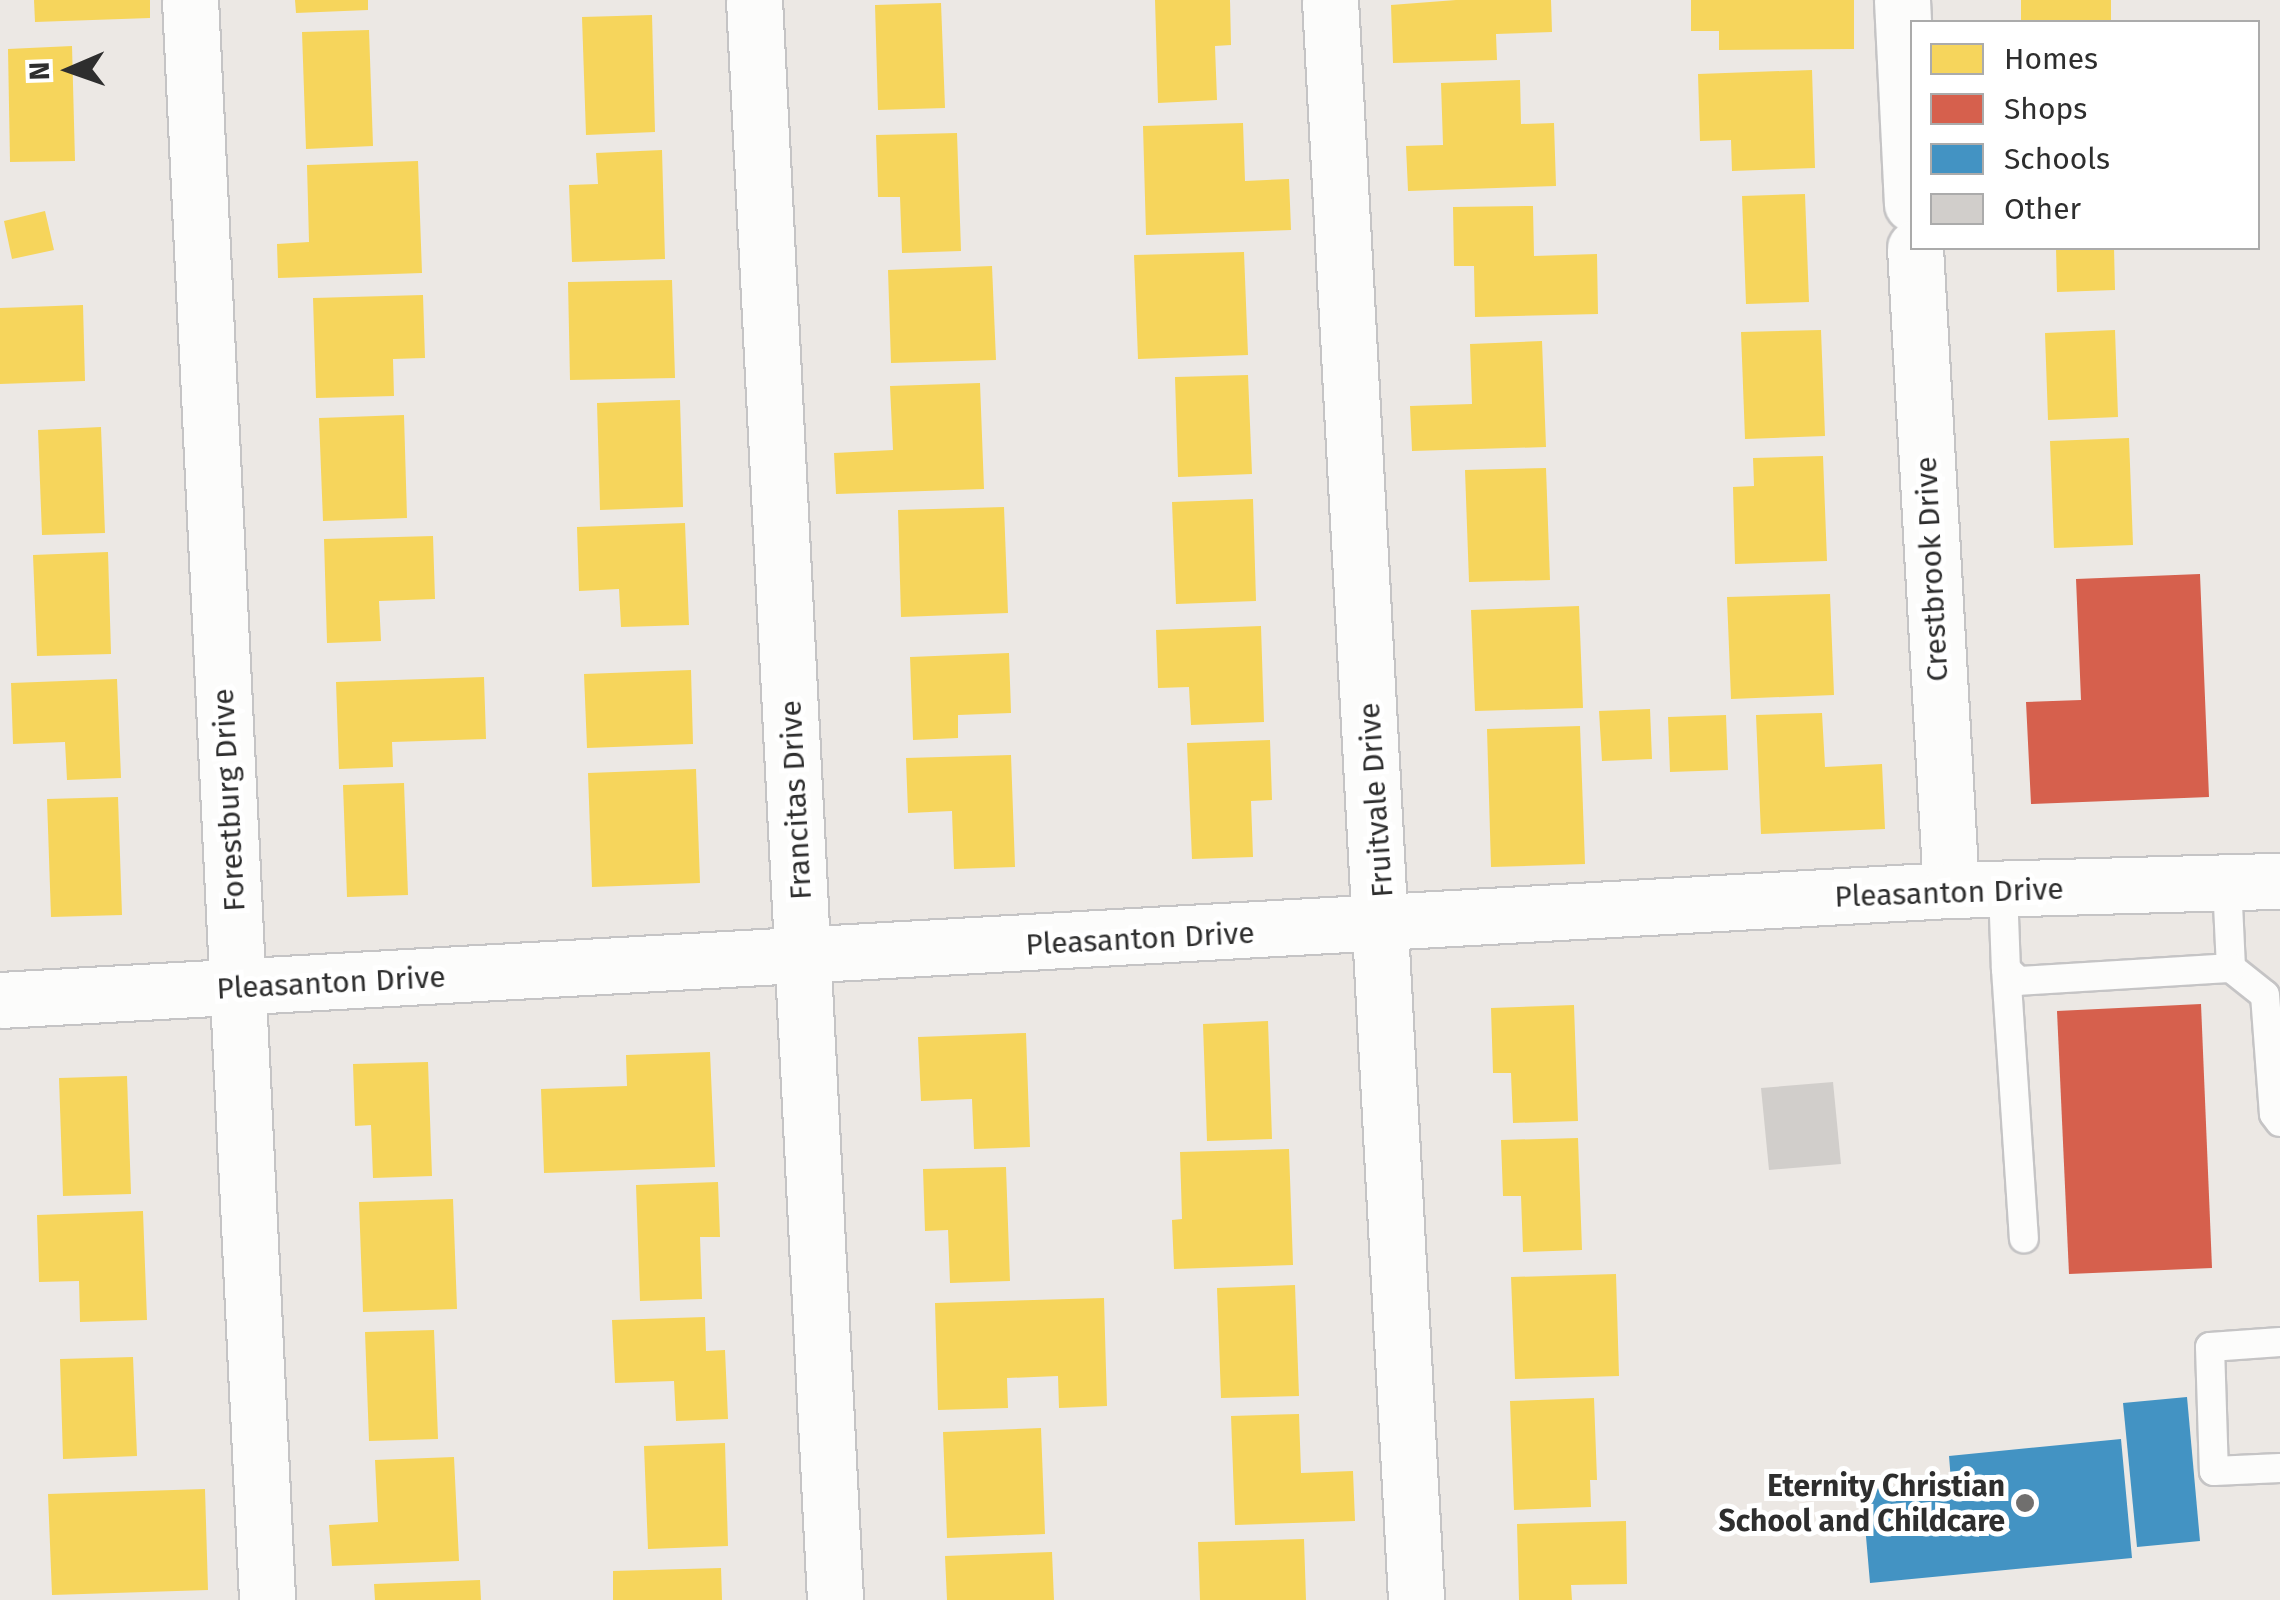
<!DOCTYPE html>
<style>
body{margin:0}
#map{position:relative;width:2280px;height:1600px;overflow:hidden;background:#ece8e4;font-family:"Fira Sans",sans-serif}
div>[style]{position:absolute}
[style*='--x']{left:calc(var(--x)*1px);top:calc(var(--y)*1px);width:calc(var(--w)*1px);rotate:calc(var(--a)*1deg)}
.homes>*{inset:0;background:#f6d55c}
.shops>*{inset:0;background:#d6604d}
.schools>*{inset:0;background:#4393c3}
.building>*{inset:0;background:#d1cecb}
.roads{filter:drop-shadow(2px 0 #c5c4c5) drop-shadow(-2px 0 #c5c4c5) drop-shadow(0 2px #c5c4c5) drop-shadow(0 -2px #c5c4c5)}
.lane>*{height:28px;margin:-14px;padding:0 14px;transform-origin:14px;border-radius:14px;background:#fcfcfb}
.street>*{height:55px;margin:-27.5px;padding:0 27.5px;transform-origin:27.5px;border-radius:27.5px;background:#fcfcfb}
.dots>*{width:28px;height:28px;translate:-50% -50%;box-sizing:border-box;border:5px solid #fff;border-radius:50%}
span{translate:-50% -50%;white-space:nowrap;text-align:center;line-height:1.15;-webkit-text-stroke:10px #fff;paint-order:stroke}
.street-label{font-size:30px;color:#2e2e2e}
.poi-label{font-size:30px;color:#2e2e2e;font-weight:700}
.right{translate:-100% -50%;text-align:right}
.legend{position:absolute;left:1910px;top:20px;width:350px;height:230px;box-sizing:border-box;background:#fff;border:2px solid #ababab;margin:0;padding:12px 18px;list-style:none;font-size:30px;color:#2e2e2e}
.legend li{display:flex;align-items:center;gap:20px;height:50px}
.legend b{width:50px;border:2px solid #ababab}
.north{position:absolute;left:20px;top:20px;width:100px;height:100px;-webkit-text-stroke:8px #fff;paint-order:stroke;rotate:268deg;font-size:28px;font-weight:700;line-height:40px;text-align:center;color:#2e2e2e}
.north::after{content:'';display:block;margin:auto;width:35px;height:45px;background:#2e2e2e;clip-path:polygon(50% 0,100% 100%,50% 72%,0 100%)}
</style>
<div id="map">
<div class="homes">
<div style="clip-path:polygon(34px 0,150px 0,150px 18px,35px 22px)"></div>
<div style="clip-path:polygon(295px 0,368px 0,368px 10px,296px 13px)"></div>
<div style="clip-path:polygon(1155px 0,1230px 0,1231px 45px,1215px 46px,1217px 100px,1158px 103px)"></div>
<div style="clip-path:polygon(1456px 0,1551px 0,1552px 32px,1496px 34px,1497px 60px,1393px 63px,1391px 5px)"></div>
<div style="clip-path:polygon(1691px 0,1854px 0,1854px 49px,1719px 50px,1719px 31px,1691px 31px)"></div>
<div style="clip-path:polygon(2021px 0,2111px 0,2111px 22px,2021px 22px)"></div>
<div style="clip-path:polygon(941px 3px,945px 108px,878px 110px,875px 5px)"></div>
<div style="clip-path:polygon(652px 15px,655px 132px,586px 135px,582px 17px)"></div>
<div style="clip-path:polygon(369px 30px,373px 146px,306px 149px,302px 32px)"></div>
<div style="clip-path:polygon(72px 46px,75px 161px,10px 162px,8px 49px)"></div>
<div style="clip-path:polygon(1812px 70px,1815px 168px,1732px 171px,1731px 140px,1700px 141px,1698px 74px)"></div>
<div style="clip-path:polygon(1520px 80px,1521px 124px,1554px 123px,1556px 186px,1408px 191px,1406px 146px,1443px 145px,1441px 83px)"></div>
<div style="clip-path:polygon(1243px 123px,1245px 181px,1289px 179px,1291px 230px,1146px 235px,1143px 126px)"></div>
<div style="clip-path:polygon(957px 133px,961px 251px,902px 253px,900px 197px,878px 197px,876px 135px)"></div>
<div style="clip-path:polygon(662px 150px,665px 259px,572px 262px,569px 185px,598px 184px,596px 153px)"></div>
<div style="clip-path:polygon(418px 161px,422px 273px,278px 278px,277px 244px,309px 242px,307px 165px)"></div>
<div style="clip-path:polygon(1805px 194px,1809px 302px,1746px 304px,1742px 196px)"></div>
<div style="clip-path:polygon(1533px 206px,1534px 256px,1597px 254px,1598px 314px,1475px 317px,1474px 266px,1454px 266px,1453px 207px)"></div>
<div style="clip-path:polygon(45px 211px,54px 250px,12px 259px,4px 221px)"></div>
<div style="clip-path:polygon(2056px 248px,2114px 248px,2115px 290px,2057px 292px)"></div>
<div style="clip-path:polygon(1244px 252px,1248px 355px,1138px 359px,1134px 255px)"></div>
<div style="clip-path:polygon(992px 266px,996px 360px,891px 363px,888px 270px)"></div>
<div style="clip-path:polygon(672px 280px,675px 378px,570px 380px,568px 282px)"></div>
<div style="clip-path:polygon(423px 295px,425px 358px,393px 359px,394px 396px,316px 398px,313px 298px)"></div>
<div style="clip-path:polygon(83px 305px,85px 381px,0 384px,0 308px)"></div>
<div style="clip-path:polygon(1821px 330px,1825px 436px,1745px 439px,1741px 332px)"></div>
<div style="clip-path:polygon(2115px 330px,2118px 417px,2048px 420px,2045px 333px)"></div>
<div style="clip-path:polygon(1542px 341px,1546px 447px,1412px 451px,1410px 406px,1472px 404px,1470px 344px)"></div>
<div style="clip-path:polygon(1248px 375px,1252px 474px,1178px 477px,1175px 377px)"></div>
<div style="clip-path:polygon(980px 383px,984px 489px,836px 494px,834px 453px,893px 450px,890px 386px)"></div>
<div style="clip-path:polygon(680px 400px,683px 507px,600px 510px,597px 403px)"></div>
<div style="clip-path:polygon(404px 415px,407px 518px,323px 521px,319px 418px)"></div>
<div style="clip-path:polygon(101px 427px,105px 533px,42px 535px,38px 430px)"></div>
<div style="clip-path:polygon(2129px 438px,2133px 545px,2054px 548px,2050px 441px)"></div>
<div style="clip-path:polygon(1823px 456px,1827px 561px,1735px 564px,1733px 487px,1754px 486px,1753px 458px)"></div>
<div style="clip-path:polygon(1546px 468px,1550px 580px,1469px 582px,1465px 470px)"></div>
<div style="clip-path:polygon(1253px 499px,1256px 601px,1176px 604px,1172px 502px)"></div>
<div style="clip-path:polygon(1004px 507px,1008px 613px,901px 617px,898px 510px)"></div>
<div style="clip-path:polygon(685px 523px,689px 625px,621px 627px,619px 589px,579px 591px,577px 527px)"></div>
<div style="clip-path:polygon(433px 536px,435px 599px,379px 601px,381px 641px,327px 643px,324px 539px)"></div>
<div style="clip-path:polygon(108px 552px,111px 654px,37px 656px,33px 555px)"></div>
<div style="clip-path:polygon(1830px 594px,1834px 695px,1731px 699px,1727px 597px)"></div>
<div style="clip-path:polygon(1579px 606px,1583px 708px,1475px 711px,1471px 610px)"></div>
<div style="clip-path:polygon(1261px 626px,1264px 722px,1191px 725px,1189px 687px,1158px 688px,1156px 630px)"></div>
<div style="clip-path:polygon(1009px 653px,1011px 713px,958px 715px,958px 738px,913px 740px,910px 657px)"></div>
<div style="clip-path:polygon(691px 670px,693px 744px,587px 748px,584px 674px)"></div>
<div style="clip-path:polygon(484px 677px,486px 739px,392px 742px,393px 767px,339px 769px,336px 682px)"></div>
<div style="clip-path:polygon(117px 679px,121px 778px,67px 780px,65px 742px,13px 744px,11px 683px)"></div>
<div style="clip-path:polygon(1650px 709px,1652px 759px,1602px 761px,1599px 711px)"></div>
<div style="clip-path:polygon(1822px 713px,1825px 767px,1882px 764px,1885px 829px,1761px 834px,1756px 715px)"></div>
<div style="clip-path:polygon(1726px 715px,1728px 770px,1670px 772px,1668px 717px)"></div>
<div style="clip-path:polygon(1580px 726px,1585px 864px,1491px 867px,1487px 729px)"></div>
<div style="clip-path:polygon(1270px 740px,1272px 800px,1251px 801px,1253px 857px,1192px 859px,1187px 743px)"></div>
<div style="clip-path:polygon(1011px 755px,1015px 867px,954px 869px,952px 811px,908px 813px,906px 758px)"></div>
<div style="clip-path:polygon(696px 769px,700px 883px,592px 887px,588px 773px)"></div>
<div style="clip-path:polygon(404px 783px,408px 895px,347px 897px,343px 785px)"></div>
<div style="clip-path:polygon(118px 797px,122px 915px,51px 917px,47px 799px)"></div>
<div style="clip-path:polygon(1574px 1005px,1578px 1121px,1513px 1123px,1511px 1073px,1493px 1073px,1491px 1008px)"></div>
<div style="clip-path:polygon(1268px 1021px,1272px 1139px,1207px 1141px,1203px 1024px)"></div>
<div style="clip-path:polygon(1026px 1033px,1030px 1147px,974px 1149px,972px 1099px,921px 1101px,918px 1037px)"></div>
<div style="clip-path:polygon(710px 1052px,715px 1167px,544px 1173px,541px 1089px,627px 1086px,626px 1055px)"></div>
<div style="clip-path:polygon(428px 1062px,432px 1176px,373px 1178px,371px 1125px,355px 1126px,353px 1064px)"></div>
<div style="clip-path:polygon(127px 1076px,131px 1194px,63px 1196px,59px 1078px)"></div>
<div style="clip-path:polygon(1578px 1138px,1582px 1250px,1523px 1252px,1521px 1196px,1503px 1196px,1501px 1140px)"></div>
<div style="clip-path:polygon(1289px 1149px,1293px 1265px,1174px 1269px,1172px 1220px,1182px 1219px,1180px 1152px)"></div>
<div style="clip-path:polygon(1006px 1167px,1010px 1281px,950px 1283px,948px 1230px,925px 1231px,923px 1169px)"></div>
<div style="clip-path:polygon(718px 1182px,720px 1237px,700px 1237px,702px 1299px,640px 1301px,636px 1185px)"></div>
<div style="clip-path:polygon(453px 1199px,457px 1309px,363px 1312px,359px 1202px)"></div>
<div style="clip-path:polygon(143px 1211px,147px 1320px,80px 1322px,79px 1281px,39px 1282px,37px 1215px)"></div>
<div style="clip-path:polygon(1616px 1274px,1619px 1376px,1515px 1379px,1511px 1277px)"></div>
<div style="clip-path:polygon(1295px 1285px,1299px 1396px,1221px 1398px,1217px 1288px)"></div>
<div style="clip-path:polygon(1104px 1298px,1107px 1406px,1059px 1408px,1058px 1376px,1007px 1378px,1008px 1408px,938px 1410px,935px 1303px)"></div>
<div style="clip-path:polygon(705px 1317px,706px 1351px,725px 1350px,728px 1419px,676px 1421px,674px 1381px,615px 1383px,612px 1320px)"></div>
<div style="clip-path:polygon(434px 1330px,438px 1439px,369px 1441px,365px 1332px)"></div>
<div style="clip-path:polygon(133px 1357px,137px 1456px,63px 1459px,60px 1359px)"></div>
<div style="clip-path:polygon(1594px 1398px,1597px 1480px,1590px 1480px,1591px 1507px,1514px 1510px,1510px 1401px)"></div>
<div style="clip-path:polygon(1299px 1414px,1301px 1473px,1353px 1471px,1355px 1521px,1235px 1525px,1231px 1416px)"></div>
<div style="clip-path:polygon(1041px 1428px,1045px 1534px,947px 1538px,943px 1432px)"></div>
<div style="clip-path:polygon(725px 1443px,728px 1546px,648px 1549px,644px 1446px)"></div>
<div style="clip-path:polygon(454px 1457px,459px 1561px,332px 1566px,329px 1525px,378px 1522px,375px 1460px)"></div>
<div style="clip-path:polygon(205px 1489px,208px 1590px,52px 1595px,48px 1494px)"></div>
<div style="clip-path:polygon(1626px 1521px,1627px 1584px,1571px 1585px,1572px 1600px,1519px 1600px,1517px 1524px)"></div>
<div style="clip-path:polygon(1304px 1539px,1306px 1600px,1200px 1600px,1198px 1542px)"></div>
<div style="clip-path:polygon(1052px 1552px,1054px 1600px,947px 1600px,945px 1556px)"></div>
<div style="clip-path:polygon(721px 1568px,722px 1600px,613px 1600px,613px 1571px)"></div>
<div style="clip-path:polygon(480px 1580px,481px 1600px,375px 1600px,374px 1584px)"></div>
</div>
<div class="shops">
<div style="clip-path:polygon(2200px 574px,2209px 797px,2031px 804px,2026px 702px,2081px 700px,2076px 579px)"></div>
<div style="clip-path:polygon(2201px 1004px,2212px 1268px,2069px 1274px,2057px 1011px)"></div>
</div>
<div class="schools">
<div style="clip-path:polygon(2187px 1397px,2200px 1541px,2137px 1547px,2123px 1403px)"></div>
<div style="clip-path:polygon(2121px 1439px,2132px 1558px,1870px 1583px,1862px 1490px,1951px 1481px,1949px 1456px)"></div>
</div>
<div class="building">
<div style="clip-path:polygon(1833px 1082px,1841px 1164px,1769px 1170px,1761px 1088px)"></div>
</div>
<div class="roads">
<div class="lane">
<div style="--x:2227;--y:883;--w:85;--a:87.3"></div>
<div style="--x:2231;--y:968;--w:43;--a:38.5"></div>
<div style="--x:2265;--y:995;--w:119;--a:85.7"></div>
<div style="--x:2274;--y:1114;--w:10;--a:53"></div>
<div style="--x:2003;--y:889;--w:80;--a:87.9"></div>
<div style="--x:2006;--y:969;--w:17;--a:45"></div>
<div style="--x:2018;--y:981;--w:213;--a:-3.5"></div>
<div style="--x:2006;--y:969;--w:270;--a:86.2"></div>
<div style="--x:2280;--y:1342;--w:70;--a:175.9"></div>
<div style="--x:2210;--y:1347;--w:124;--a:88.2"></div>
<div style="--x:2214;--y:1471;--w:66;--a:-2.6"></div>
</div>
<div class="street">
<div style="--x:190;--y:0;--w:1602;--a:87.24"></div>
<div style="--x:754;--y:0;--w:1602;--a:87.1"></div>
<div style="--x:1330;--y:0;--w:1602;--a:86.92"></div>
<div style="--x:1902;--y:0;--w:204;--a:87.2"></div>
<div style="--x:1915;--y:248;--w:643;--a:86.79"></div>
<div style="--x:0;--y:1000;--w:1954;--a:-3.23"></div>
<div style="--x:1951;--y:890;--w:329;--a:-1.6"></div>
</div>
</div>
<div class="dots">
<div style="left:2025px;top:1503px;background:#706f6e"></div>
</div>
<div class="street-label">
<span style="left:1932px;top:569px;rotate:-93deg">Crestbrook Drive</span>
<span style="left:229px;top:800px;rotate:-93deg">Forestburg Drive</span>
<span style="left:796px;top:800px;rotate:-93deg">Francitas Drive</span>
<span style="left:1376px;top:800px;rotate:-94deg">Fruitvale Drive</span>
<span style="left:1949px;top:893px;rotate:-2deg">Pleasanton Drive</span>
<span style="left:1140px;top:939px;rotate:-3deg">Pleasanton Drive</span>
<span style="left:331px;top:983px;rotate:-3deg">Pleasanton Drive</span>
</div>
<div class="poi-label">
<span class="right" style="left:2005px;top:1503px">Eternity Christian<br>School and Childcare</span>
</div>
<ul class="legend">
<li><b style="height:28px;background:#f6d55c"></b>Homes</li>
<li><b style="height:28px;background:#d6604d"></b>Shops</li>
<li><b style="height:28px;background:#4393c3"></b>Schools</li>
<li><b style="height:28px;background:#d1cecb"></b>Other</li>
</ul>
<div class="north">N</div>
</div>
